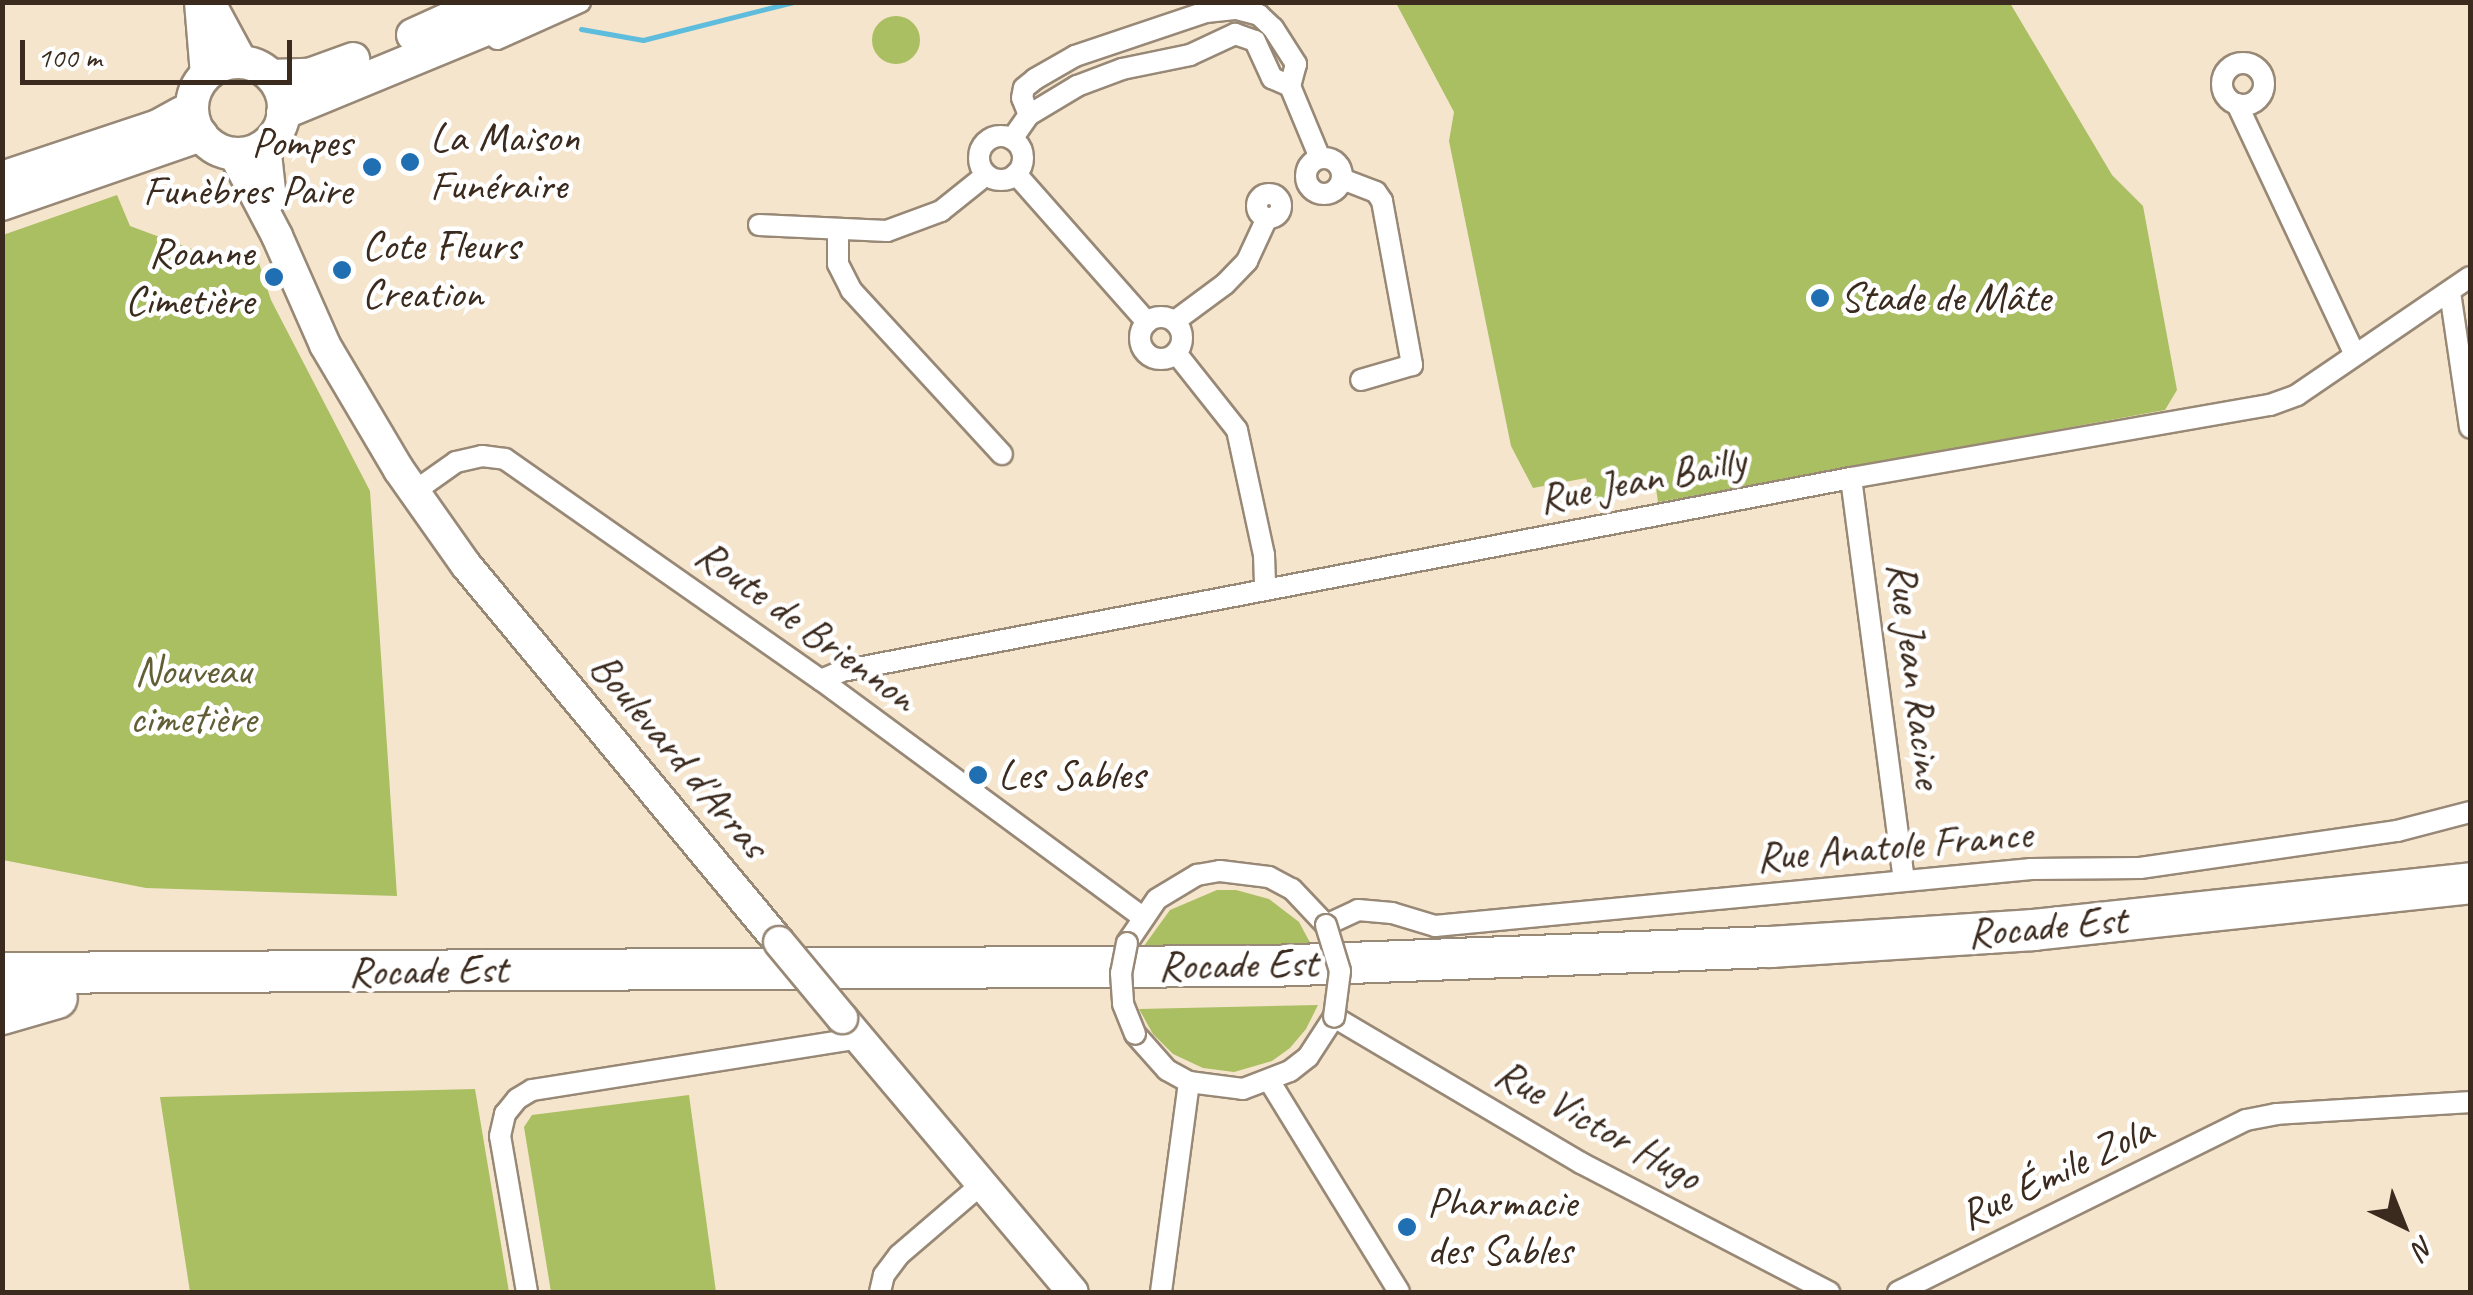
<!DOCTYPE html>
<meta charset="utf-8">
<style>
body{margin:0}
#map{position:relative;width:2473px;height:1295px;overflow:hidden;background:#f5e5cd;font-family:Caveat,sans-serif}
div>[style]{position:absolute}
[style*='--x']{left:calc(var(--x)*1px);top:calc(var(--y)*1px);width:calc(var(--w)*1px);rotate:calc(var(--a)*1deg)}
.green>*{inset:0;background:#aabe62}
.round{border-radius:50%}
.stream>*{height:5px;margin:-2.5px;padding:0 2.5px;transform-origin:2.5px;border-radius:2.5px;background:#5ebcdc}
.roads{filter:drop-shadow(2px 0 #988876) drop-shadow(-2px 0 #988876) drop-shadow(0 2px #988876) drop-shadow(0 -2px #988876)}
.street>*{height:20px;margin:-10px;padding:0 10px;transform-origin:10px;border-radius:10px;background:#fff}
.street>.ring{margin:-10px;padding:0;box-sizing:content-box;background:none;border:20px solid #fff;border-radius:50%}
.secondary>*{height:30px;margin:-15px;padding:0 15px;transform-origin:15px;border-radius:15px;background:#fff}
.primary>*{height:32px;margin:-16px;padding:0 16px;transform-origin:16px;border-radius:16px;background:#fff}
.primary>.ring{margin:-16px;padding:0;box-sizing:content-box;background:none;border:32px solid #fff;border-radius:50%}
.highway>*{height:40px;margin:-20px;padding:0 20px;transform-origin:20px;border-radius:20px;background:#fff}
.bridges{filter:drop-shadow(2px 0 #988876) drop-shadow(-2px 0 #988876) drop-shadow(0 2px #988876) drop-shadow(0 -2px #988876)}
.street-bridge>*{height:20px;margin:-10px;padding:0 10px;transform-origin:10px;border-radius:10px;background:#fff}
.secondary-bridge>*{height:30px;margin:-15px;padding:0 15px;transform-origin:15px;border-radius:15px;background:#fff}
.dots>*{width:28px;height:28px;translate:-50% -50%;box-sizing:border-box;border:5px solid #fff;border-radius:50%}
span{translate:-50% -50%;white-space:nowrap;text-align:center;line-height:1.15;-webkit-text-stroke:9px #fff;paint-order:stroke}
.poi-label{font-size:42px;color:#3b2a1e}
.left{translate:0 -50%;text-align:left}
.right{translate:-100% -50%;text-align:right}
.street-label{font-size:42px;color:#3b2a1e}
.park-label{font-size:42px;color:#625e36}
.frame{position:absolute;inset:0;border:5px solid #3b2a1e;pointer-events:none}
.north{position:absolute;left:2353px;top:1175px;width:100px;height:100px;-webkit-text-stroke:8px #fff;paint-order:stroke;rotate:137deg;font-size:28px;font-weight:700;line-height:40px;text-align:center;color:#3b2a1e}
.north::after{content:'';display:block;margin:auto;width:35px;height:45px;background:#3b2a1e;clip-path:polygon(50% 0,100% 100%,50% 72%,0 100%)}
.scale{position:absolute;left:20px;top:40px;width:272px;height:45px;box-sizing:border-box;border:5px solid #3b2a1e;border-top:0;padding-left:12px;font-size:30px;line-height:35px;white-space:nowrap;color:#3b2a1e;-webkit-text-stroke:8px #fff;paint-order:stroke}
</style>
<div id="map">
<div class="green">
<div style="clip-path:polygon(1396px 3px,2010px 3px,2112px 175px,2143px 206px,2177px 390px,2165px 410px,1676px 499px,1658px 502px,1656px 488px,1593px 503px,1586px 478px,1533px 488px,1511px 446px,1449px 141px,1454px 112px)"></div>
<div class="round" style="left:872px;top:16px;width:48px;height:48px"></div>
<div style="clip-path:polygon(117px 195px,130px 226px,227px 262px,257px 257px,271px 300px,370px 491px,397px 896px,146px 888px,3px 860px,3px 235px)"></div>
<div style="clip-path:polygon(1217px 890px,1236px 890px,1269px 899px,1299px 922px,1314px 950px,1141px 950px,1170px 910px)"></div>
<div style="clip-path:polygon(1318px 1005px,1306px 1029px,1290px 1048px,1272px 1061px,1234px 1072px,1203px 1068px,1173px 1054px,1153px 1034px,1139px 1009px)"></div>
<div style="clip-path:polygon(475px 1089px,509px 1292px,190px 1292px,160px 1097px)"></div>
<div style="clip-path:polygon(689px 1095px,716px 1292px,551px 1292px,524px 1127px,532px 1115px)"></div>
</div>
<div class="stream">
<div style="--x:581;--y:29;--w:63;--a:10.1"></div>
<div style="--x:643;--y:40;--w:155;--a:-14.2"></div>
</div>
<div class="roads">
<div class="street">
<div style="--x:497;--y:39;--w:91;--a:-24"></div>
<div class="ring" style="left:2222px;top:63px;width:22px;height:22px"></div>
<div style="--x:2237;--y:104;--w:277;--a:64.8"></div>
<div style="--x:1029;--y:115;--w:18;--a:-112"></div>
<div style="--x:1022;--y:98;--w:10;--a:-79"></div>
<div style="--x:1024;--y:88;--w:14;--a:-39"></div>
<div style="--x:1035;--y:79;--w:46;--a:-29.9"></div>
<div style="--x:1075;--y:56;--w:138;--a:-18.6"></div>
<div style="--x:1206;--y:12;--w:31;--a:-6"></div>
<div style="--x:1237;--y:9;--w:23;--a:15"></div>
<div style="--x:1259;--y:15;--w:19;--a:43"></div>
<div style="--x:1273;--y:28;--w:43;--a:57.4"></div>
<div style="--x:1296;--y:64;--w:23;--a:105"></div>
<div class="ring" style="left:979px;top:136px;width:24px;height:24px"></div>
<div style="--x:1012;--y:139;--w:29;--a:-55"></div>
<div style="--x:1029;--y:115;--w:56;--a:-31.1"></div>
<div style="--x:1077;--y:86;--w:48;--a:-20.7"></div>
<div style="--x:1122;--y:69;--w:69;--a:-11.6"></div>
<div style="--x:1190;--y:55;--w:50;--a:-25"></div>
<div style="--x:1235;--y:34;--w:21;--a:19"></div>
<div style="--x:1255;--y:41;--w:41;--a:65.3"></div>
<div style="--x:1272;--y:78;--w:20;--a:24"></div>
<div style="--x:1290;--y:86;--w:78;--a:67.4"></div>
<div class="ring" style="left:1306px;top:158px;width:16px;height:16px"></div>
<div style="--x:1016;--y:174;--w:198;--a:48.5"></div>
<div style="--x:1342;--y:179;--w:36;--a:21"></div>
<div style="--x:1376;--y:192;--w:11;--a:56"></div>
<div style="--x:1382;--y:201;--w:167;--a:79.6"></div>
<div style="--x:1412;--y:365;--w:53;--a:163.6"></div>
<div class="ring" style="left:1257px;top:194px;width:4px;height:4px"></div>
<div style="--x:759;--y:225;--w:128;--a:2.7"></div>
<div style="--x:887;--y:231;--w:58;--a:-20.3"></div>
<div style="--x:941;--y:211;--w:58;--a:-38.7"></div>
<div style="--x:838;--y:232;--w:32;--a:90"></div>
<div style="--x:838;--y:264;--w:29;--a:63"></div>
<div style="--x:851;--y:290;--w:223;--a:47.4"></div>
<div style="--x:2450;--y:292;--w:137;--a:81.6"></div>
<div class="ring" style="left:1140px;top:317px;width:22px;height:22px"></div>
<div style="--x:1175;--y:321;--w:62;--a:-36.5"></div>
<div style="--x:1225;--y:284;--w:32;--a:-46"></div>
<div style="--x:1247;--y:261;--w:47;--a:-65.1"></div>
<div style="--x:1176;--y:353;--w:98;--a:51.6"></div>
<div style="--x:1237;--y:430;--w:128;--a:77.8"></div>
<div style="--x:1264;--y:555;--w:35;--a:88"></div>
<div style="--x:1851;--y:478;--w:406;--a:82.5"></div>
<div style="--x:415;--y:491;--w:50;--a:-35.3"></div>
<div style="--x:456;--y:462;--w:27;--a:-13"></div>
<div style="--x:482;--y:456;--w:23;--a:7"></div>
<div style="--x:505;--y:459;--w:386;--a:35"></div>
<div style="--x:821;--y:680;--w:398;--a:36.4"></div>
<div style="--x:821;--y:680;--w:23;--a:-23"></div>
<div style="--x:842;--y:671;--w:1027;--a:-10.83"></div>
<div style="--x:1851;--y:478;--w:425;--a:-9.9"></div>
<div style="--x:2270;--y:405;--w:29;--a:-20"></div>
<div style="--x:2297;--y:395;--w:209;--a:-34.3"></div>
<div style="--x:1127;--y:943;--w:53;--a:-55.7"></div>
<div style="--x:1157;--y:899;--w:47;--a:-31"></div>
<div style="--x:1197;--y:875;--w:23;--a:-10"></div>
<div style="--x:1220;--y:871;--w:49;--a:7"></div>
<div style="--x:1269;--y:877;--w:26;--a:28"></div>
<div style="--x:1292;--y:889;--w:50;--a:46.6"></div>
<div style="--x:1326;--y:925;--w:35;--a:-25"></div>
<div style="--x:1358;--y:910;--w:34;--a:5"></div>
<div style="--x:1392;--y:913;--w:45;--a:16.8"></div>
<div style="--x:1435;--y:926;--w:599;--a:-5.46"></div>
<div style="--x:2031;--y:869;--w:109;--a:-0.5"></div>
<div style="--x:2140;--y:868;--w:260;--a:-8.2"></div>
<div style="--x:2397;--y:831;--w:75;--a:-14.6"></div>
<div style="--x:1135;--y:1034;--w:48;--a:48.4"></div>
<div style="--x:1167;--y:1070;--w:25;--a:29"></div>
<div style="--x:1189;--y:1082;--w:54;--a:7.4"></div>
<div style="--x:1243;--y:1089;--w:50;--a:-21"></div>
<div style="--x:1290;--y:1071;--w:23;--a:-38"></div>
<div style="--x:1308;--y:1057;--w:48;--a:-57"></div>
<div style="--x:1334;--y:1017;--w:287;--a:30.6"></div>
<div style="--x:1581;--y:1163;--w:280;--a:27.5"></div>
<div style="--x:1270;--y:1082;--w:246;--a:58.4"></div>
<div style="--x:527;--y:1292;--w:158;--a:-99.8"></div>
<div style="--x:500;--y:1136;--w:23;--a:-77"></div>
<div style="--x:505;--y:1114;--w:19;--a:-51"></div>
<div style="--x:517;--y:1099;--w:17;--a:-31"></div>
<div style="--x:532;--y:1090;--w:331;--a:-9"></div>
<div style="--x:880;--y:1292;--w:17;--a:-77"></div>
<div style="--x:884;--y:1275;--w:25;--a:-53"></div>
<div style="--x:899;--y:1255;--w:111;--a:-40.6"></div>
<div style="--x:1161;--y:1292;--w:212;--a:-82.4"></div>
<div style="--x:1898;--y:1292;--w:388;--a:-26.3"></div>
<div style="--x:2246;--y:1120;--w:31;--a:-11"></div>
<div style="--x:2276;--y:1114;--w:194;--a:-3.5"></div>
</div>
<div class="secondary">
<div style="--x:200;--y:2;--w:73;--a:85.3"></div>
<div style="--x:211;--y:5;--w:65;--a:61.5"></div>
<div style="--x:265;--y:145;--w:54;--a:83.7"></div>
<div style="--x:234;--y:154;--w:93;--a:62.3"></div>
<div style="--x:277;--y:236;--w:119;--a:66.2"></div>
<div style="--x:325;--y:345;--w:145;--a:59.4"></div>
<div style="--x:399;--y:470;--w:116;--a:54.8"></div>
<div style="--x:466;--y:565;--w:490;--a:50.3"></div>
<div style="--x:842;--y:1018;--w:358;--a:49.9"></div>
</div>
<div class="primary">
<div style="--x:413;--y:35;--w:80;--a:-24.3"></div>
<div class="ring" style="left:192px;top:62px;width:60px;height:60px"></div>
<div style="--x:271;--y:76;--w:38;--a:-2"></div>
<div style="--x:309;--y:75;--w:47;--a:-20"></div>
<div style="--x:283;--y:113;--w:234;--a:-22.4"></div>
<div style="--x:499;--y:24;--w:46;--a:-28.8"></div>
<div style="--x:2;--y:178;--w:164;--a:-18.4"></div>
<div style="--x:158;--y:126;--w:26;--a:-29"></div>
<div style="--x:2;--y:204;--w:211;--a:-19.1"></div>
</div>
<div class="highway">
<div style="--x:2;--y:973;--w:1269;--a:-0.32"></div>
<div style="--x:1271;--y:966;--w:500;--a:-2.18"></div>
<div style="--x:1771;--y:947;--w:263;--a:-3.7"></div>
<div style="--x:2033;--y:930;--w:440;--a:-6.1"></div>
<div style="--x:2;--y:1014;--w:57;--a:-16.2"></div>
</div>
</div>
<div class="bridges">
<div class="street-bridge">
<div style="--x:1326;--y:925;--w:48;--a:73.1"></div>
<div style="--x:1340;--y:971;--w:46;--a:97.4"></div>
<div style="--x:1127;--y:943;--w:31;--a:101"></div>
<div style="--x:1121;--y:973;--w:31;--a:86"></div>
<div style="--x:1123;--y:1004;--w:32;--a:68"></div>
</div>
<div class="secondary-bridge">
<div style="--x:779;--y:942;--w:99;--a:50.3"></div>
</div>
</div>
<div class="dots">
<div style="left:410px;top:162px;background:#1f6fb2"></div>
<div style="left:372px;top:167px;background:#1f6fb2"></div>
<div style="left:342px;top:270px;background:#1f6fb2"></div>
<div style="left:274px;top:277px;background:#1f6fb2"></div>
<div style="left:1820px;top:298px;background:#1f6fb2"></div>
<div style="left:978px;top:775px;background:#1f6fb2"></div>
<div style="left:1407px;top:1227px;background:#1f6fb2"></div>
</div>
<div class="poi-label">
<span class="left" style="left:430px;top:162px">La Maison<br>Funéraire</span>
<span class="right" style="left:352px;top:167px">Pompes<br>Funèbres Paire</span>
<span class="left" style="left:362px;top:270px">Cote Fleurs<br>Creation</span>
<span class="right" style="left:254px;top:277px">Roanne<br>Cimetière</span>
<span class="left" style="left:1840px;top:298px">Stade de Mâte</span>
<span class="left" style="left:998px;top:775px">Les Sables</span>
<span class="left" style="left:1427px;top:1227px">Pharmacie<br>des Sables</span>
</div>
<div class="street-label">
<span style="left:1642px;top:480px;rotate:-11deg">Rue Jean Bailly</span>
<span style="left:806px;top:626px;rotate:36deg">Route de Briennon</span>
<span style="left:1915px;top:675px;rotate:83deg">Rue Jean Racine</span>
<span style="left:679px;top:756px;rotate:50deg">Boulevard d'Arras</span>
<span style="left:1894px;top:846px;rotate:-5deg">Rue Anatole France</span>
<span style="left:2047px;top:927px;rotate:-5deg">Rocade Est</span>
<span style="left:1238px;top:965px;rotate:-1deg">Rocade Est</span>
<span style="left:428px;top:971px;rotate:-1deg">Rocade Est</span>
<span style="left:1598px;top:1125px;rotate:29deg">Rue Victor Hugo</span>
<span style="left:2056px;top:1173px;rotate:-26deg">Rue Émile Zola</span>
</div>
<div class="park-label">
<span style="left:193px;top:695px">Nouveau<br>cimetière</span>
</div>
<div class="frame"></div>
<div class="north">N</div>
<div class="scale">100 m</div>
</div>
